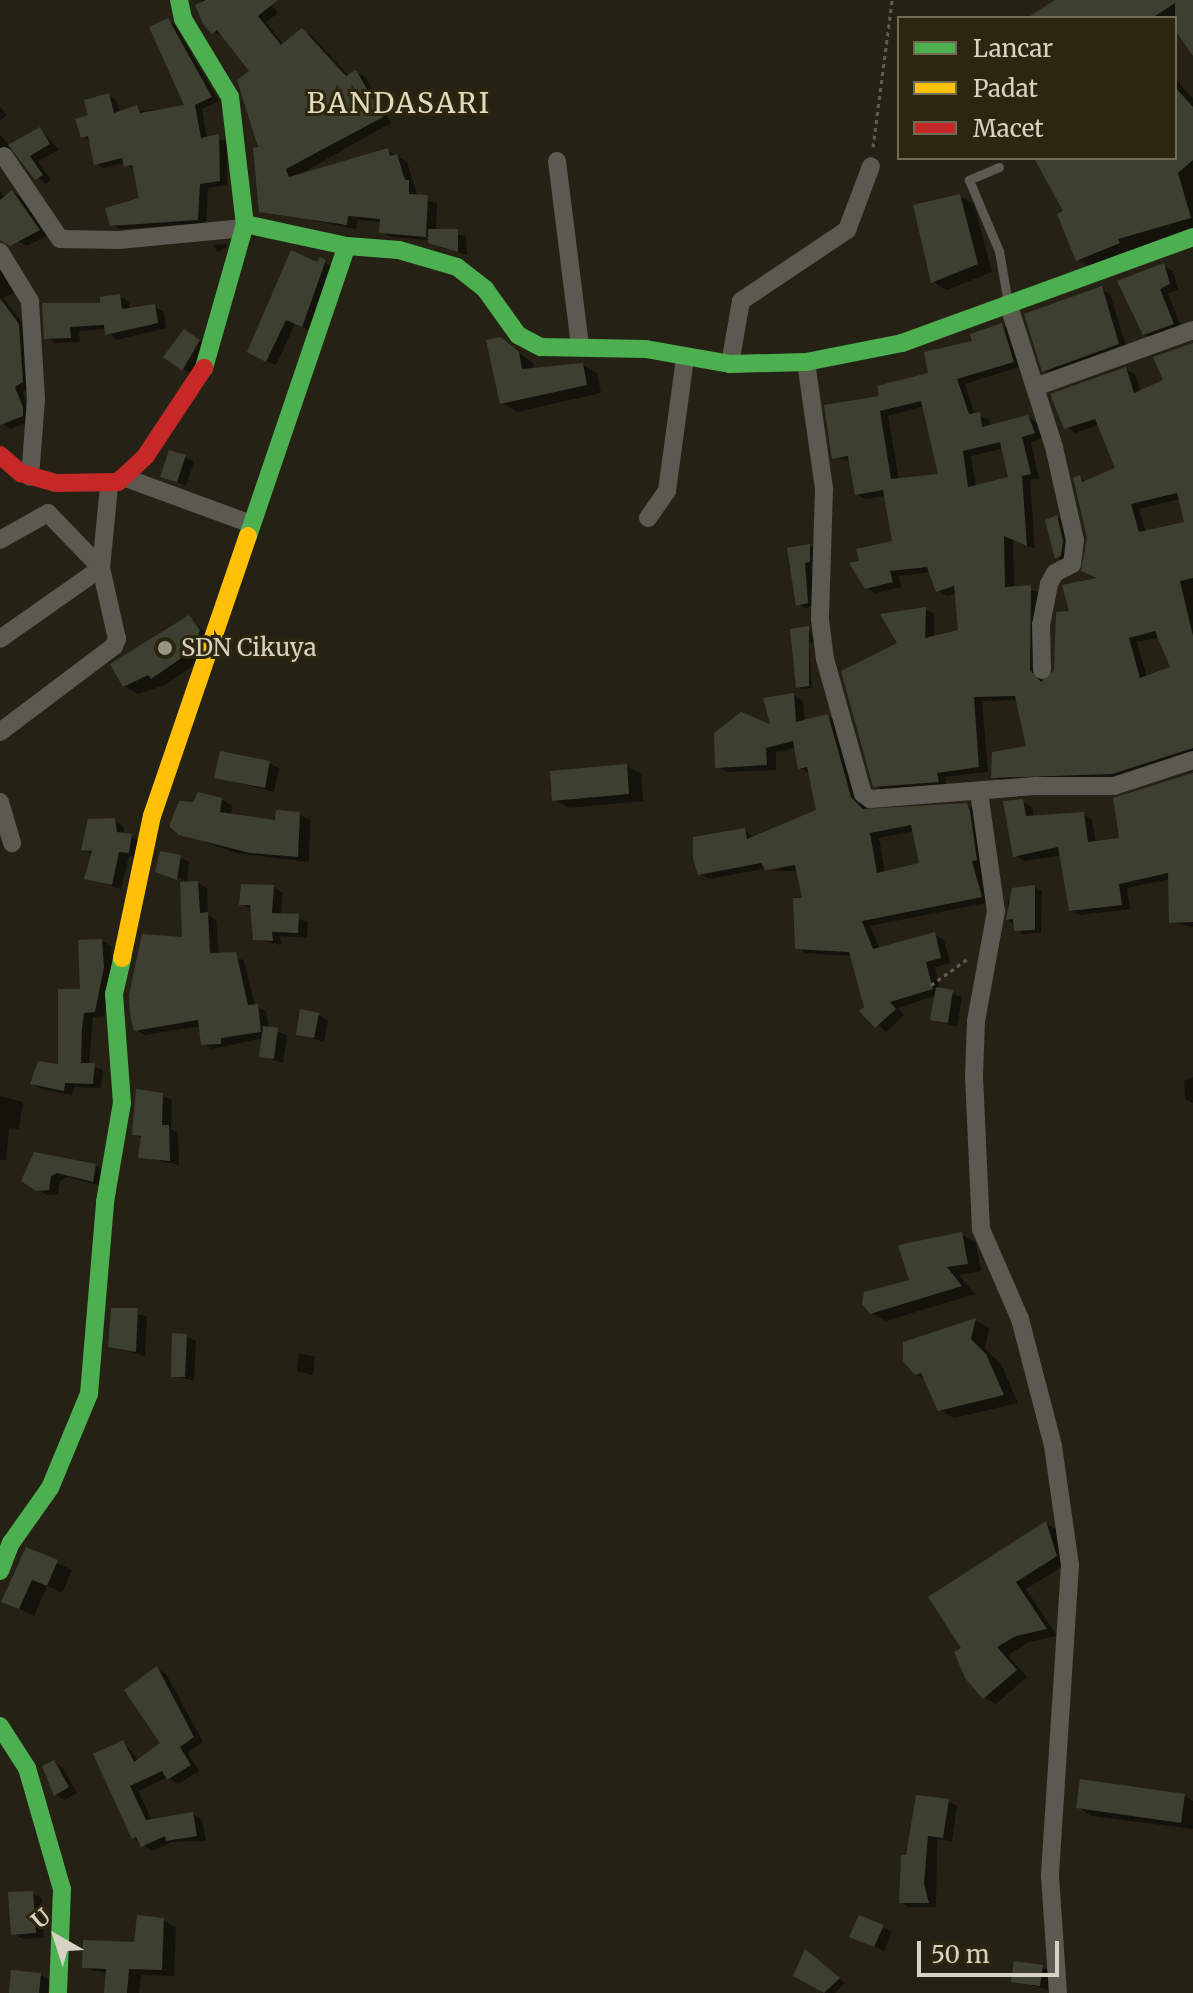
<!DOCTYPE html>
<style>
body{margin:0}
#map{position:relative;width:1193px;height:1993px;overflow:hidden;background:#252215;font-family:Merriweather,serif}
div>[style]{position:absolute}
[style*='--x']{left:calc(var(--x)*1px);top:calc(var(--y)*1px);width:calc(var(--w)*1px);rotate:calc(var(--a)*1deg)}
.shadow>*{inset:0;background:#0007}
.building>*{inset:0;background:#3d4031}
.path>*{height:3px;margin-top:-1.5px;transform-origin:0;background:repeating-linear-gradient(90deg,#5f5d53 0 4px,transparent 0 8px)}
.lane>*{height:9px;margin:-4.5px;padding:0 4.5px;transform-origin:4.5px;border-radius:4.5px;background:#5b5950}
.street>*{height:18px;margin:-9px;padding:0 9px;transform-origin:9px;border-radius:9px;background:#5b5950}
.fast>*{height:18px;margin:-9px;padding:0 9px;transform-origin:9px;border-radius:9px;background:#4caf50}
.slow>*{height:18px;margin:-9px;padding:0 9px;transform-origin:9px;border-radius:9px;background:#ffc107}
.jam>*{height:18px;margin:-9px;padding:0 9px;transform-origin:9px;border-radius:9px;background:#c62828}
.dots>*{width:22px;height:22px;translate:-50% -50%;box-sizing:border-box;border:4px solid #2c260e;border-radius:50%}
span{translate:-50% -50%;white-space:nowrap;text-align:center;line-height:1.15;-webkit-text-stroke:6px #2c260e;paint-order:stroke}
.poi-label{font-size:24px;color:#d6d3c4}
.left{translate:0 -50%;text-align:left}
.quarter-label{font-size:28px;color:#e1dbbd;letter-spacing:2px}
.legend{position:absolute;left:897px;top:16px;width:280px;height:144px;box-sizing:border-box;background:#2c260e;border:2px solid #706b57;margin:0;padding:10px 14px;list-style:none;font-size:24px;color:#d6d3c4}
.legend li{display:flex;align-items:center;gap:16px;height:40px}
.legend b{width:40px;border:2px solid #706b57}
.north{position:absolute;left:16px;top:1897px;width:80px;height:80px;-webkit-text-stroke:6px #2c260e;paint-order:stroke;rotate:321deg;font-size:22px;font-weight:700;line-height:32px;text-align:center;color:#d6d3c4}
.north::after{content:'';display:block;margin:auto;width:28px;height:36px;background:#d6d3c4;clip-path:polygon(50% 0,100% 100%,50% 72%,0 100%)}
.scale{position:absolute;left:917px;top:1941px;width:142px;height:36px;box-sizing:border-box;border:4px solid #d6d3c4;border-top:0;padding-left:10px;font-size:24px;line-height:28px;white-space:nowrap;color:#d6d3c4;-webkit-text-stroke:6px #2c260e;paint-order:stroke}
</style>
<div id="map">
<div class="shadow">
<div style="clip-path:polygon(201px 0,268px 0,278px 13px,266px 22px,284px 45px,302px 31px,312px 36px,349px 76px,356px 72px,366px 78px,391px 123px,295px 177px,387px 150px,407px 162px,418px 197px,437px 203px,436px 231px,466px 236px,467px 255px,440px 247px,418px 230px,428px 240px,391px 237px,381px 232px,381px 222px,357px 220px,356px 229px,261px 210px,252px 71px,225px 37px,213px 32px)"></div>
<div style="clip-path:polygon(1059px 0,1192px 0,1193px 53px,1175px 18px,1031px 18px)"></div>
<div style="clip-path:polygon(167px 21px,175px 25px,219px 101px,202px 109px,207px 138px,227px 141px,227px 185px,208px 188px,206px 224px,120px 229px,112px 225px,141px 200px,134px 170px,125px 163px,104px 168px,96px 163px,91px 142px,83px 137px,90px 116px,108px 95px,116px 100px,120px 113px,186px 107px)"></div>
<div style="clip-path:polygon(1175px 78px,1193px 99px,1193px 233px,1096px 270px,1078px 259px,1066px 212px,1037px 158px,1175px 158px)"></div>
<div style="clip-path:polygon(0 107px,7px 115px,0 121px)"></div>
<div style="clip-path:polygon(40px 129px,59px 150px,38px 161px,51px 180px,45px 184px,14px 149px,0 157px,0 135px,10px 146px)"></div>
<div style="clip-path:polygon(0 192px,6px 198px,13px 192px,21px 197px,47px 236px,27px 246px,18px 241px,0 219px)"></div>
<div style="clip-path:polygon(959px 196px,974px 204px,992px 272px,947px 290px,933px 282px)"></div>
<div style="clip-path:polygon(213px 245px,225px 244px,228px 246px,218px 252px)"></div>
<div style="clip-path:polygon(321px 260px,335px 268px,312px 331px,295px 324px,276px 365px,258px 357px)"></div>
<div style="clip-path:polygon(0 264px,15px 292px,3px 298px,28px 330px,31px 387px,23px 392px,31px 421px,10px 429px,0 421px)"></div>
<div style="clip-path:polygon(1164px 266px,1173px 271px,1178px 289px,1168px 294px,1182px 329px,1153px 339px,1144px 334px)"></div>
<div style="clip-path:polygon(1101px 288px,1110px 294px,1127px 349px,1053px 375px,1044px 370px)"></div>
<div style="clip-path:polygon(120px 296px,129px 302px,130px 310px,155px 307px,164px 312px,166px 328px,116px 340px,106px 329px,79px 331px,80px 342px,56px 343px,46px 337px)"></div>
<div style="clip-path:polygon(evenodd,1002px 325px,1011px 330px,1022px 366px,965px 384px,975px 415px,989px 419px,990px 427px,1028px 417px,1037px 423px,1043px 438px,1031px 442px,1039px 479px,1030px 480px,1035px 549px,1013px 539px,1014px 588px,1039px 592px,1039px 677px,1045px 683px,1056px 671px,1072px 612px,1101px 580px,1080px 478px,1087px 482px,1118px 470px,1099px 425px,1075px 433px,1066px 427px,1126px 369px,1135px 374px,1141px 392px,1166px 381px,1156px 358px,1193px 343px,1193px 757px,1122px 778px,1002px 782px,993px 776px,1029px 747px,1018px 700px,982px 701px,988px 772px,945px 777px,947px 786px,884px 791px,875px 785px,900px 644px,925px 609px,934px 614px,934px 638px,960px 632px,956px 593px,947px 596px,938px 590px,931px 572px,899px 576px,901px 587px,875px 593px,866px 588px,894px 543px,886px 496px,866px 499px,856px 494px,851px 461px,834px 457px,882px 397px,931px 374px,1002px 325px,924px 406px,941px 475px,899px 480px,888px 416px,924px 406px,1002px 325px,1004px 448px,1010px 478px,976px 487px,971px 456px,1004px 448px,1002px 325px,1180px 499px,1186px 524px,1146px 533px,1139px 509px,1180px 499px,1002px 325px,1160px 637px,1172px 669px,1147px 678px,1137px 642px,1160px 637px)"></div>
<div style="clip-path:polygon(194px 337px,208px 347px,192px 374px,183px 369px)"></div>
<div style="clip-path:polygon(500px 339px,533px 363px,535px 370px,582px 365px,597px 373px,601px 393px,517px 412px,502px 403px)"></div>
<div style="clip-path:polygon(185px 457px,194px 462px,186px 486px,162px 476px)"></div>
<div style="clip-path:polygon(1057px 517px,1066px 522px,1066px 563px,1057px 558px)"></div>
<div style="clip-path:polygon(810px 546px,817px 550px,816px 566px,811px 567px,815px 606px,805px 608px,798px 604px,789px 549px)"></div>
<div style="clip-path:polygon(189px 617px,212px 639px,206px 657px,165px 685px,138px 694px,124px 686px)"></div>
<div style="clip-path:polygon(808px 628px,814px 642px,809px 643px,812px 688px,802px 689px,798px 686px)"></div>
<div style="clip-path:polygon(evenodd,794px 695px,803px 701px,805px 722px,828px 716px,838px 722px,867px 811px,967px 805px,977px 811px,991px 902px,870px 926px,880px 949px,934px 934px,944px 940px,950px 963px,935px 967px,940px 990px,962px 997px,957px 1027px,933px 1019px,937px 995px,898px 1008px,904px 1015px,886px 1032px,862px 1011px,866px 1008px,852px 956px,806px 953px,797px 947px,804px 900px,799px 871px,771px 871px,805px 861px,709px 879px,700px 874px,744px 830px,754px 838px,818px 811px,810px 774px,799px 767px,796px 748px,776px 752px,776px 770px,727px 772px,717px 766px,773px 727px,794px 695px,914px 831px,922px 864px,885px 873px,879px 838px,914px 831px)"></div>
<div style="clip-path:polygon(269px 763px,279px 768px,274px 792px,217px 777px)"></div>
<div style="clip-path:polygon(626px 766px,641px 774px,643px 801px,569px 808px,554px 800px)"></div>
<div style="clip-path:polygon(1193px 775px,1193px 927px,1171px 922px,1170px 879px,1127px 888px,1130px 909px,1080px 915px,1070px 910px,1063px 855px,1024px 861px,1015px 855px,1022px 801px,1032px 807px,1034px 817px,1083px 814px,1092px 820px,1096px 843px,1122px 840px)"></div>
<div style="clip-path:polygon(221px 799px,232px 806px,231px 815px,276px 822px,299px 814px,310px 820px,309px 862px,236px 853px,180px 833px)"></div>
<div style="clip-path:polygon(114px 820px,123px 826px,125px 835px,141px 841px,138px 857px,129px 856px,121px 889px,87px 878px,93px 855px,83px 849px)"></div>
<div style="clip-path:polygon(180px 857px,189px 862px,187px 881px,165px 873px)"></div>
<div style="clip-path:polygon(198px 883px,207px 888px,208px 915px,216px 920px,219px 955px,244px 960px,255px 1006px,266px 1011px,269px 1029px,287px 1035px,283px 1063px,261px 1056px,263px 1038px,212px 1049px,203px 1044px,201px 1026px,145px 1035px,136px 1030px,184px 939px)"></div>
<div style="clip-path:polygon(274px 887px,283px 893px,281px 916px,308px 921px,307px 938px,280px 936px,281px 945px,255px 939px,251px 909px,241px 904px)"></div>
<div style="clip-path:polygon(1035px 887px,1042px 891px,1041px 933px,1022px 934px,1008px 919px,1008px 901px)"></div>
<div style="clip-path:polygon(102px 941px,111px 946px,113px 972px,104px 1016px,93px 1017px,89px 1065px,103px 1070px,101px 1088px,74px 1087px,72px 1095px,41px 1089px,32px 1084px,60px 1067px)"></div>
<div style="clip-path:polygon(318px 1015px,328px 1020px,324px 1042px,298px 1034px)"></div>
<div style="clip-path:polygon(1193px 1077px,1193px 1103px,1185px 1099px,1184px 1081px)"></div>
<div style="clip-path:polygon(162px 1095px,172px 1100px,171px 1129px,178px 1133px,179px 1165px,140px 1156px,142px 1139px,134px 1134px)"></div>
<div style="clip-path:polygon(0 1096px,23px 1102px,19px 1129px,9px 1128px,6px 1160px,0 1160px)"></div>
<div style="clip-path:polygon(36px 1155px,96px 1166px,105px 1171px,102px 1186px,67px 1177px,60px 1181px,58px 1194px,47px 1195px,37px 1189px)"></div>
<div style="clip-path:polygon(961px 1234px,976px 1243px,981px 1271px,959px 1275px,975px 1294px,886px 1321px,871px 1312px)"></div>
<div style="clip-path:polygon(113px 1310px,147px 1316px,145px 1356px,110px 1346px)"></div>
<div style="clip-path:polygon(975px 1320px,989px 1328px,985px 1349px,1001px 1364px,1018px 1403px,954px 1418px,939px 1409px,926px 1380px,916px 1374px)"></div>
<div style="clip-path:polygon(186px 1336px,196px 1341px,194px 1381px,173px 1375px)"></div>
<div style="clip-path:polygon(299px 1353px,315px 1357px,313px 1375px,297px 1371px)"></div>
<div style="clip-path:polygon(1046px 1523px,1057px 1530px,1068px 1563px,1026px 1589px,1057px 1636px,1029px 1642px,1008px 1655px,1027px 1677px,996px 1704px,984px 1697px,964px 1649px)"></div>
<div style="clip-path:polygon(28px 1550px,72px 1570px,62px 1593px,47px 1586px,34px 1616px,4px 1601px)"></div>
<div style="clip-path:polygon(157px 1669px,166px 1674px,203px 1742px,188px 1753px,199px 1771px,178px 1784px,168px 1777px,138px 1791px,152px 1821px,193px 1814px,202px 1820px,206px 1841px,172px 1842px,152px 1851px,133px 1838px,123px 1742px,139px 1761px,163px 1744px)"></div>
<div style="clip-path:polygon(54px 1762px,63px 1768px,77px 1793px,65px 1800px,56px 1795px)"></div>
<div style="clip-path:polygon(1184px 1796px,1193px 1801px,1193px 1829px,1092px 1816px,1078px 1807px)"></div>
<div style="clip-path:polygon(948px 1801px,957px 1806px,952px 1841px,937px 1839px,936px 1907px,909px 1907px,901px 1902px,908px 1857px)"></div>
<div style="clip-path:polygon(32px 1893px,42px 1898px,44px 1938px,23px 1939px,13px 1934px)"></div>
<div style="clip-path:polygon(163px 1920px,176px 1927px,174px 1976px,141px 1975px,139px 1993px,106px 1993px,107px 1974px,84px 1967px,136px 1944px)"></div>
<div style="clip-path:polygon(883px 1927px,892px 1932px,884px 1951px,861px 1941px)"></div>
<div style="clip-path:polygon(812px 1955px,845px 1983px,835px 1993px,823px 1993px,796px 1975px)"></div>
<div style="clip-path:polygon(1042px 1967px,1052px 1973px,1049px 1990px,1014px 1981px)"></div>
<div style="clip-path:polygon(40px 1975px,49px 1980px,48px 1993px,11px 1993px)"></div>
</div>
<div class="building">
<div style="clip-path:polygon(206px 0,278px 0,258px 16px,281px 45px,302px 28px,346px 76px,356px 70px,383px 117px,286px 169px,289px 177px,388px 148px,390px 156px,397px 154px,405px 180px,409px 180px,409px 194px,428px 195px,426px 237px,379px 233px,380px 219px,348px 216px,347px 225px,259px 212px,253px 148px,258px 147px,237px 80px,249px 71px,217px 30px,212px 34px,203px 24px,195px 5px)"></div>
<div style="clip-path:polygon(1055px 0,1193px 0,1193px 56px,1175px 30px,1175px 3px,1152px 18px,1027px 18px)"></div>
<div style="clip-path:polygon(168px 18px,212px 97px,195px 105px,201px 138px,219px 134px,220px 181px,200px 184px,198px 220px,110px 226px,105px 208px,139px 198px,132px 165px,124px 167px,122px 158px,94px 165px,88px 136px,81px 138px,75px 119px,88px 115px,84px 100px,109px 93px,114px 113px,137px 105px,140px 113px,184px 105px,149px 27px)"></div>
<div style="clip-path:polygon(1175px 87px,1193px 107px,1193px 160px,1178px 173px,1191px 218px,1118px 239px,1120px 243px,1076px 261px,1057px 214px,1063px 211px,1034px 158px,1175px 158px)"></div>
<div style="clip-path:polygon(40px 127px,50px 144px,30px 156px,43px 175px,35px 180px,8px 145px)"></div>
<div style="clip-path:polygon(12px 190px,40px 230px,10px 246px,0 240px,0 200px)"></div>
<div style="clip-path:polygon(960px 194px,978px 264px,931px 283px,913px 205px)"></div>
<div style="clip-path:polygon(428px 229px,458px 229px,458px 252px,428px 243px)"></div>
<div style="clip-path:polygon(291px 250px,317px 262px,320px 257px,326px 260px,302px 327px,286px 320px,266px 362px,247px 352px)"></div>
<div style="clip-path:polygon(1164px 263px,1170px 284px,1160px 289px,1174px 324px,1143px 335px,1117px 281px)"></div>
<div style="clip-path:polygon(1102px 286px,1119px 344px,1042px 372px,1024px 314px)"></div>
<div style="clip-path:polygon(120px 294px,122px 309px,155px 304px,158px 323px,105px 335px,104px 325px,70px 327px,71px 338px,44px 339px,42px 303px,100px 303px,100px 297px)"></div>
<div style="clip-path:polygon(0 298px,19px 324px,23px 382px,15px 387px,23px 407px,23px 416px,0 425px)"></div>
<div style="clip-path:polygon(evenodd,1002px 323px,1014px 362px,957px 379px,969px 414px,980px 412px,982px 427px,1028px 415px,1035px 433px,1022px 437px,1031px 474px,1022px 476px,1027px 546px,1004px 536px,1005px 587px,1031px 585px,1030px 670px,1041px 682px,1054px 671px,1056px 612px,1069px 611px,1062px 585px,1097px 578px,1081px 571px,1087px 538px,1073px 478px,1080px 475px,1082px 482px,1115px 468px,1095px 419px,1064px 429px,1050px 394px,1126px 367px,1134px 393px,1163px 380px,1153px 357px,1193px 343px,1193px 578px,1180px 581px,1193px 636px,1193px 748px,1112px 774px,991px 778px,992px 752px,1026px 746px,1015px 696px,974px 697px,979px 767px,937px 773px,939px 782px,873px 787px,841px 671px,897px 643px,880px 614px,926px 607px,925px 638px,958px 630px,954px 586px,936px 592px,927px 567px,890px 571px,893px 582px,865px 589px,849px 563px,859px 561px,856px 549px,892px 541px,883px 490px,855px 495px,848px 456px,832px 459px,824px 405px,879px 396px,877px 386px,928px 373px,924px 352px,972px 341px,970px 334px,1002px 323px,921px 401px,938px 474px,891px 479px,880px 411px,921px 401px,1002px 323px,1000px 442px,1008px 477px,968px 487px,963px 451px,1000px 442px,1002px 323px,1177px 493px,1184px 522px,1139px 532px,1131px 504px,1177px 493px,1002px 323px,1155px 631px,1170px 667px,1140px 678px,1129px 638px,1155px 631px)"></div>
<div style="clip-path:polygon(184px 329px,200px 340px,182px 371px,163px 357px)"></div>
<div style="clip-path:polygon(501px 337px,519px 352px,522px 369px,583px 363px,587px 385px,500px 404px,486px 340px)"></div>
<div style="clip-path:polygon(169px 450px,186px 455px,177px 482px,160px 477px)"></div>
<div style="clip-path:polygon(1057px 515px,1063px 541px,1061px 556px,1055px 559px,1045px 520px)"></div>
<div style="clip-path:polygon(810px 544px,810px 562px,805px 563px,808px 603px,796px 606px,787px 548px)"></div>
<div style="clip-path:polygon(189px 615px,200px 630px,193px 650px,151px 679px,148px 675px,123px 687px,110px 664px)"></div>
<div style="clip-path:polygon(809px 626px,809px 686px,796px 688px,790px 629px)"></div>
<div style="clip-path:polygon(evenodd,794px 693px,796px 722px,828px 714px,851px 797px,863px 809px,967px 803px,970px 811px,977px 860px,972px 861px,982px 897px,862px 921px,873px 949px,935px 932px,941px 958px,926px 962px,933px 989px,890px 1002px,896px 1009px,875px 1028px,859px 1011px,864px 1007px,849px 952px,795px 949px,793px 898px,802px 898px,795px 865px,765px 870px,761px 863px,698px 875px,693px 859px,693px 837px,745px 828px,747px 839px,816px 810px,807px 767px,798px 769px,793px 741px,766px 748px,767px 765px,715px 768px,714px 733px,741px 712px,770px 724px,763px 698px,794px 693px,911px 825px,919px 863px,877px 873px,870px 833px,911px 825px)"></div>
<div style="clip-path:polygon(220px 751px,270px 761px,265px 788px,214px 778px)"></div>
<div style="clip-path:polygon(627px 764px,629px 794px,552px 801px,550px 771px)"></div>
<div style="clip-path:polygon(1193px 773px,1193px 922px,1169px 923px,1168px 873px,1119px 884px,1122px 905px,1069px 911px,1058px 847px,1013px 857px,1003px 801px,1023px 799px,1026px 816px,1084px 812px,1088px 842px,1119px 838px,1113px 798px)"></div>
<div style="clip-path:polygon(198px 792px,222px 798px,220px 812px,275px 820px,276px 810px,300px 812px,298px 857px,250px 853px,179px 835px,169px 826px,179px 801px,193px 802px)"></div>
<div style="clip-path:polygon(115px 818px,117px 832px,132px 834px,129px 853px,119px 852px,112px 885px,84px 879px,92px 851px,81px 850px,88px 819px)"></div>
<div style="clip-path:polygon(160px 851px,181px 855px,177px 880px,155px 872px)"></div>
<div style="clip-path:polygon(198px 881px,200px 913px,208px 912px,210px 953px,236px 952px,248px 1005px,258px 1004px,261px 1032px,221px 1038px,221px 1044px,201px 1045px,198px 1020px,134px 1031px,130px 1014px,129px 995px,142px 934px,182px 937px,180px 882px)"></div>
<div style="clip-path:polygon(241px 884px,274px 885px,272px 913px,299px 914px,298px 933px,272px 932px,273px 941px,253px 940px,250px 905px,239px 905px)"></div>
<div style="clip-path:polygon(1035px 885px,1035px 930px,1014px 931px,1013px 919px,1006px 920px,1012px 888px)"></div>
<div style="clip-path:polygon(102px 939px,104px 967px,95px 1012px,84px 1013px,82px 1029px,81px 1063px,95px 1063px,93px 1084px,65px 1083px,64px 1091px,30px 1084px,38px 1061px,58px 1064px,58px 989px,80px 989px,78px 940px)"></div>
<div style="clip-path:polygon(936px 987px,953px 990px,948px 1023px,930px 1020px)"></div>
<div style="clip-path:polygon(300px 1009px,319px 1013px,314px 1038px,296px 1035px)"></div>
<div style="clip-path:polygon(263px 1026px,278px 1028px,274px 1059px,259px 1057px)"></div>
<div style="clip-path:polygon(136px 1089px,163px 1093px,162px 1125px,169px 1125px,170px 1161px,138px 1158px,141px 1136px,132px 1135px)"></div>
<div style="clip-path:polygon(34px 1152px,96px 1164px,93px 1182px,57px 1173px,51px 1176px,49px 1190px,36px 1191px,21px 1181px)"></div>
<div style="clip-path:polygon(962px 1232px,968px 1264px,947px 1267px,962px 1286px,870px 1314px,862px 1304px,864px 1292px,909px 1280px,898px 1245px)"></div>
<div style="clip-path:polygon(111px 1308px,138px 1308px,136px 1352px,108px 1347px)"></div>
<div style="clip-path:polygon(976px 1318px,971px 1339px,986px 1354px,1004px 1395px,938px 1411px,921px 1373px,915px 1375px,903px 1361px,903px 1342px)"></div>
<div style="clip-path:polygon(172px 1333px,187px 1334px,185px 1377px,171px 1377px)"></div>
<div style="clip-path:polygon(1046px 1521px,1057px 1556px,1016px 1582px,1047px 1629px,1016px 1636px,997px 1647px,1017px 1670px,983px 1699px,965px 1678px,954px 1652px,961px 1648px,928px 1597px)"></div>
<div style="clip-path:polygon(26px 1547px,58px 1560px,47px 1586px,32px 1580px,19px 1609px,1px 1602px)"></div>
<div style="clip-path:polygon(157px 1666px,194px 1737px,180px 1747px,191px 1765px,167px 1780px,162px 1771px,130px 1786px,146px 1820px,193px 1812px,197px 1836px,166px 1841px,165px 1836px,141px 1847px,136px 1837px,132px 1839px,93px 1754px,123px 1740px,134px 1762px,160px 1743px,124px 1690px)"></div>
<div style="clip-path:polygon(54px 1760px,69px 1787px,54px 1796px,42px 1766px)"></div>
<div style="clip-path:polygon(1080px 1779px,1185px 1794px,1181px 1823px,1076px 1808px)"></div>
<div style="clip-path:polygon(916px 1795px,949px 1799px,943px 1838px,928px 1836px,924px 1884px,929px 1903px,899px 1903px,901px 1855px,906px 1855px)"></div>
<div style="clip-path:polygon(33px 1891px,36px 1933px,11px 1935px,8px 1892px)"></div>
<div style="clip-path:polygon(137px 1915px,164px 1918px,162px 1970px,129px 1969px,127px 1993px,104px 1993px,106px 1969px,82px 1968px,83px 1940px,134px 1942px)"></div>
<div style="clip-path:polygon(859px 1915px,884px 1925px,874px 1947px,849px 1937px)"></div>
<div style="clip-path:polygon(805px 1949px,840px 1978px,824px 1993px,793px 1976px)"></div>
<div style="clip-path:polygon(1014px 1961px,1043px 1965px,1040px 1986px,1011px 1982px)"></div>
<div style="clip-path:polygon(11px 1970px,41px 1973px,39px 1993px,9px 1993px)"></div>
</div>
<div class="path">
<div style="--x:873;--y:147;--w:148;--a:-82.6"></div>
<div style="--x:931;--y:985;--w:48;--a:-35.7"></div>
</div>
<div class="lane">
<div style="--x:999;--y:167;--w:33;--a:157"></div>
<div style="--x:969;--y:180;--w:77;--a:67.1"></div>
<div style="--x:999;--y:251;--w:53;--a:80.2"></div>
</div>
<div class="street">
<div style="--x:4;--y:156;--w:100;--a:56"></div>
<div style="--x:60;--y:239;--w:59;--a:1"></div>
<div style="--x:119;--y:240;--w:126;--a:-5.5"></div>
<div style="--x:557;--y:161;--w:186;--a:82.9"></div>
<div style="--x:0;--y:252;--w:57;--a:58.5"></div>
<div style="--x:30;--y:301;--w:98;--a:86.5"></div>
<div style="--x:36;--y:399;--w:78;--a:94.4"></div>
<div style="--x:1008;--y:303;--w:151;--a:72.3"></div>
<div style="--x:1054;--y:447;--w:95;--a:77.3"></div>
<div style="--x:1075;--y:540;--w:24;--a:97"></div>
<div style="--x:1072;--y:564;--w:19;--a:152"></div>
<div style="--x:1055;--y:573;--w:13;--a:119"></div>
<div style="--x:1049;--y:584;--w:42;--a:101"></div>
<div style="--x:1041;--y:625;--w:45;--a:88.7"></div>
<div style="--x:806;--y:362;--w:128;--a:81.9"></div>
<div style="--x:824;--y:489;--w:130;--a:91.8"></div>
<div style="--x:820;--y:619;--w:40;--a:82.9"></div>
<div style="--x:825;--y:659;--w:140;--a:74.3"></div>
<div style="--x:863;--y:794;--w:9;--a:36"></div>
<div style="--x:870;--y:799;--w:168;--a:-4.5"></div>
<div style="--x:1037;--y:786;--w:77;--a:0"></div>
<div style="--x:1114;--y:786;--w:83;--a:-18.2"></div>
<div style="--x:730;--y:364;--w:64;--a:-80.1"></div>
<div style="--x:741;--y:301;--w:128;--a:-33.8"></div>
<div style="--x:847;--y:230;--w:68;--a:-69.4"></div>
<div style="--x:1035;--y:387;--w:168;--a:-19.8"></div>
<div style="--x:126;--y:478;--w:133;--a:20.2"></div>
<div style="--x:648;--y:518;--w:33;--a:-55"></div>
<div style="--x:667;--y:491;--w:135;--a:-82.3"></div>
<div style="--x:0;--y:540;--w:55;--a:-29.4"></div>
<div style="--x:48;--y:513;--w:76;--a:46.1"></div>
<div style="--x:101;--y:568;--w:123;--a:144.9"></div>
<div style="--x:0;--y:732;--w:143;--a:-37"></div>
<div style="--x:114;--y:646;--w:8;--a:-67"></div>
<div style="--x:117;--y:639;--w:73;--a:-102.7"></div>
<div style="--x:101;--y:568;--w:82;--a:-84.4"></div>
<div style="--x:979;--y:792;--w:120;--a:81.9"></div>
<div style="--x:996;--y:911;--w:112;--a:100.3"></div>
<div style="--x:976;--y:1021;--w:55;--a:92.1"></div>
<div style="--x:974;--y:1076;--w:153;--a:87.4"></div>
<div style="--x:981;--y:1229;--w:98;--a:66.6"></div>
<div style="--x:1020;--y:1319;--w:131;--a:75.4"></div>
<div style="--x:1053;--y:1446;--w:120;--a:81.9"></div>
<div style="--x:1070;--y:1565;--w:312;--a:93.7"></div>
<div style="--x:1050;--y:1876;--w:117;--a:86.1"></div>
<div style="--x:0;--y:802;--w:43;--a:73.7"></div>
</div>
<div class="fast">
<div style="--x:179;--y:0;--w:19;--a:78"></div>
<div style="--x:183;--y:19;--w:91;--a:58.9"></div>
<div style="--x:230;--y:97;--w:128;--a:83.3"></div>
<div style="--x:245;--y:224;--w:150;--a:105.9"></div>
<div style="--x:245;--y:224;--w:104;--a:12.2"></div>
<div style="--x:347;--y:246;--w:52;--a:4.4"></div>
<div style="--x:399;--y:250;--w:60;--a:16.3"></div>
<div style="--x:457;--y:267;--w:36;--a:38"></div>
<div style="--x:485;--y:289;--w:57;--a:54.3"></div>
<div style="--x:518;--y:335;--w:26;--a:28"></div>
<div style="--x:541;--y:347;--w:105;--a:1.1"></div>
<div style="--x:646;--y:349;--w:85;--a:10.1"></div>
<div style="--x:730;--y:364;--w:76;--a:-1.5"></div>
<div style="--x:806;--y:362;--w:98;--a:-11.2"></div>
<div style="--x:902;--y:343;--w:310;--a:-20"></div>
<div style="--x:248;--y:536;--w:306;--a:-71.2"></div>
<div style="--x:0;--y:1571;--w:30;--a:-69"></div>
<div style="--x:11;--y:1543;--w:67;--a:-54.7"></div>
<div style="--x:50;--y:1488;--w:102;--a:-67.5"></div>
<div style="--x:89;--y:1394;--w:193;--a:-85.2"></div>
<div style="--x:105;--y:1202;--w:100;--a:-80.3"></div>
<div style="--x:122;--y:1103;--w:109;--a:-94.2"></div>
<div style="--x:114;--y:994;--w:37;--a:-77"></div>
<div style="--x:0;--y:1726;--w:50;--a:57.3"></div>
<div style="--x:27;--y:1768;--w:126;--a:73.9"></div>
<div style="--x:62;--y:1889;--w:104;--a:92.2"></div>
</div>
<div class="slow">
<div style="--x:122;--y:958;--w:145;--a:-78.1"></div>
<div style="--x:152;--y:816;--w:296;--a:-71.1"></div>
</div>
<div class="jam">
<div style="--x:0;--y:455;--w:28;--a:41"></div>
<div style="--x:21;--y:473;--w:36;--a:16"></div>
<div style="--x:56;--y:483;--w:62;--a:-0.9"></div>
<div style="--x:118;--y:482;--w:37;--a:-43"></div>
<div style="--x:145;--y:457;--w:107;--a:-56.5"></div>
</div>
<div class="dots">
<div style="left:165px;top:648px;background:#989587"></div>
</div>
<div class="poi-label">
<span class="left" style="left:181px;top:648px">SDN Cikuya</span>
</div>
<div class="quarter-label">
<span style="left:399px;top:103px">BANDASARI</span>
</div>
<ul class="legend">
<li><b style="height:10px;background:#4caf50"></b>Lancar</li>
<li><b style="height:10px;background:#ffc107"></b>Padat</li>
<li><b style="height:10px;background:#c62828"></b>Macet</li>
</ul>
<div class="north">U</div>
<div class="scale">50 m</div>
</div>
